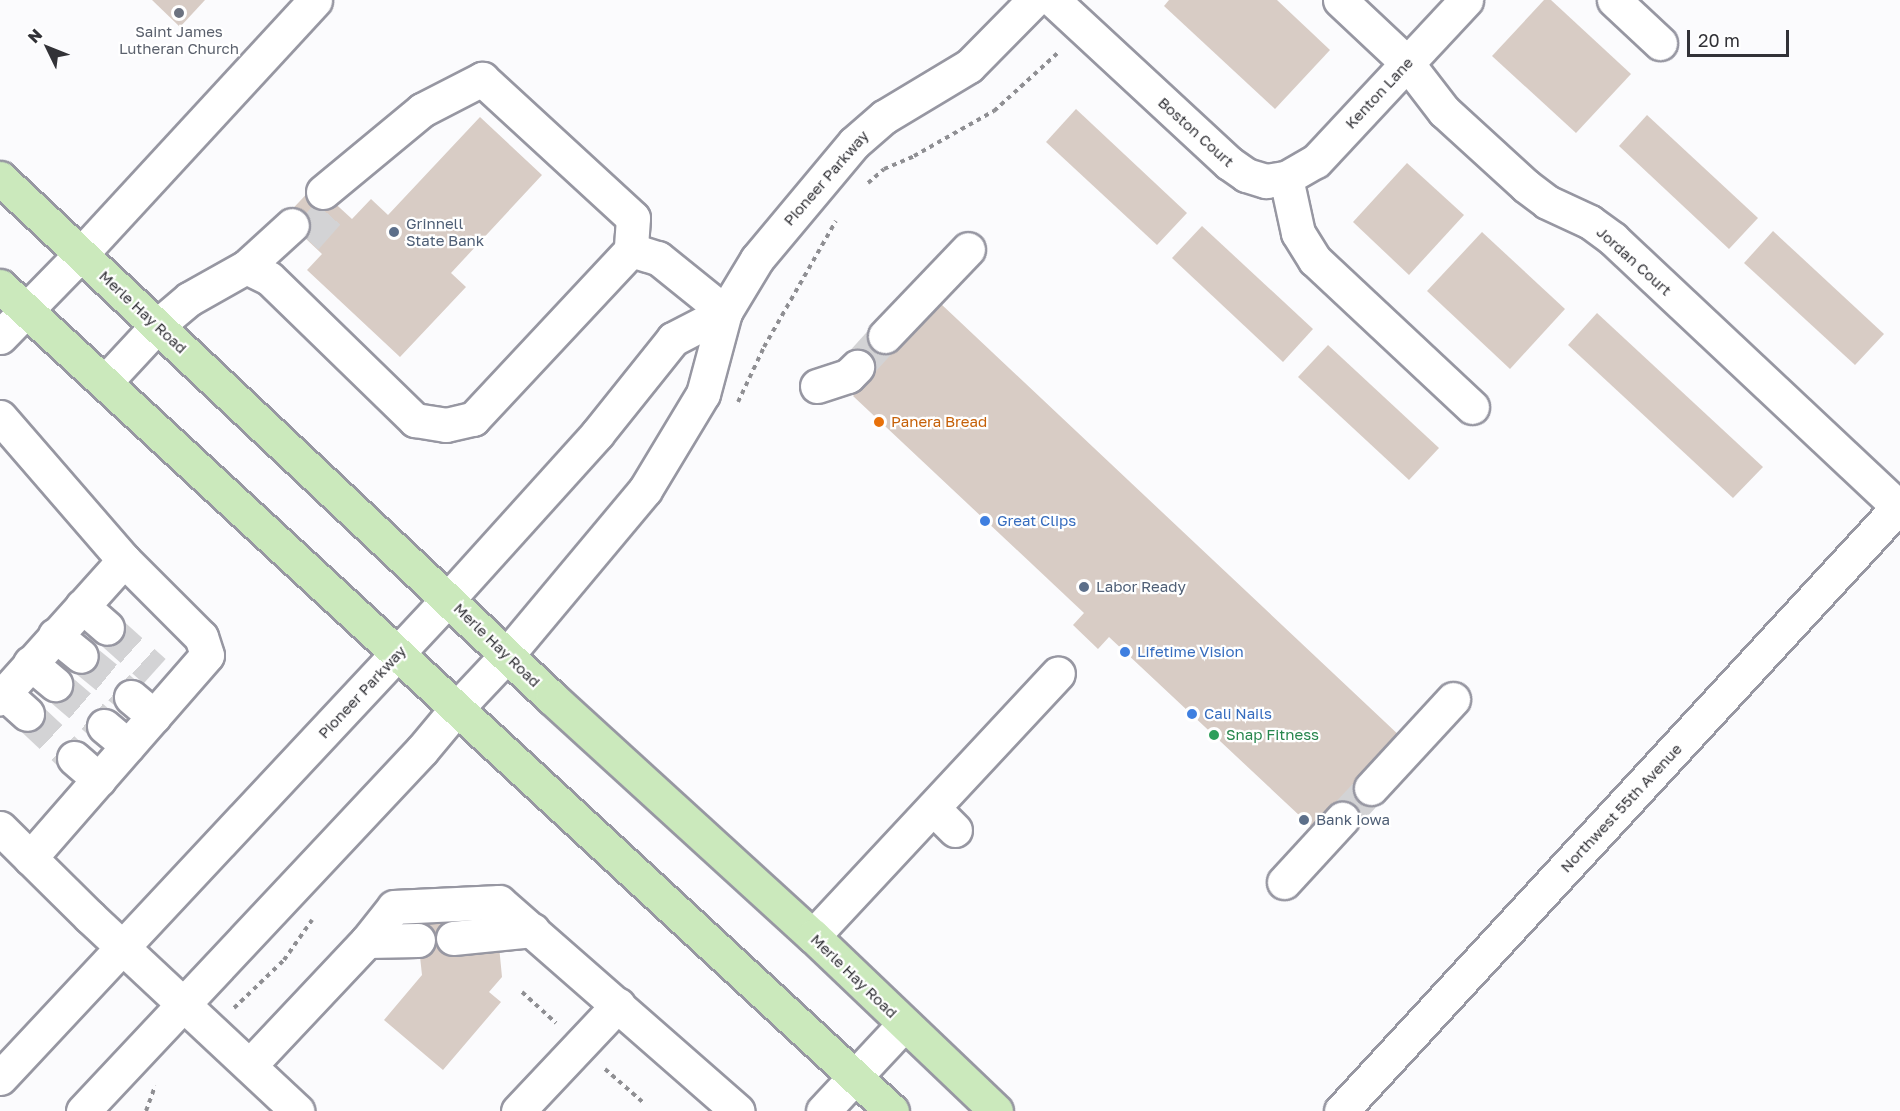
<!DOCTYPE html>
<style>
body{margin:0}
#map{position:relative;width:1900px;height:1111px;overflow:hidden;background:#fbfbfd;font-family:"Golos Text",sans-serif}
div>[style]{position:absolute}
[style*='--x']{left:calc(var(--x)*1px);top:calc(var(--y)*1px);width:calc(var(--w)*1px);rotate:calc(var(--a)*1deg)}
.building>*{inset:0;background:#d8ccc5}
.minor-tunnel>*{height:33px;margin-top:-16.5px;transform-origin:0;background:repeating-linear-gradient(90deg,#d3d3d5 0 33px,transparent 0 49px)}
.path>*{height:4px;margin-top:-2px;transform-origin:0;background:repeating-linear-gradient(90deg,#8f8f93 0 4.5px,transparent 0 9px)}
.roads{filter:drop-shadow(2px 0 #9797a2) drop-shadow(-2px 0 #9797a2) drop-shadow(0 2px #9797a2) drop-shadow(0 -2px #9797a2)}
.minor>*{height:33px;margin:-16.5px;padding:0 16.5px;transform-origin:16.5px;border-radius:16.5px;background:#fff}
.major>*{height:33px;margin:-16.5px;padding:0 16.5px;transform-origin:16.5px;border-radius:16.5px;background:#cbe9bc}
.dots>*{width:16px;height:16px;translate:-50% -50%;box-sizing:border-box;border:3px solid #fff;border-radius:50%}
span{translate:-50% -50%;white-space:nowrap;text-align:center;line-height:1.15;-webkit-text-stroke:4.5px #fff;paint-order:stroke}
.worship-label{font-size:15px;color:#5b616d}
.street-label{font-size:15px;color:#323237}
.service-label{font-size:15px;color:#4e5e75}
.left{translate:0 -50%;text-align:left}
.food-label{font-size:15px;color:#c56008}
.shop-label{font-size:15px;color:#366cbe}
.leisure-label{font-size:15px;color:#27864d}
.north{position:absolute;left:18px;top:18px;width:60px;height:60px;-webkit-text-stroke:4px #fff;paint-order:stroke;rotate:313deg;font-size:16px;font-weight:700;line-height:24px;text-align:center;color:#323237}
.north::after{content:'';display:block;margin:auto;width:21px;height:27px;background:#323237;clip-path:polygon(50% 0,100% 100%,50% 72%,0 100%)}
.scale{position:absolute;left:1687px;top:30px;width:102px;height:27px;box-sizing:border-box;border:3px solid #323237;border-top:0;padding-left:8px;font-size:18px;line-height:21px;white-space:nowrap;color:#323237;-webkit-text-stroke:4px #fff;paint-order:stroke}
</style>
<div id="map">
<div class="building">
<div style="clip-path:polygon(152px 0,205px 0,180px 27px)"></div>
<div style="clip-path:polygon(1169px 0,1277px 0,1330px 50px,1275px 109px,1164px 6px)"></div>
<div style="clip-path:polygon(1544px 0,1551px 0,1631px 74px,1576px 133px,1492px 56px)"></div>
<div style="clip-path:polygon(1076px 109px,1187px 213px,1157px 245px,1046px 142px)"></div>
<div style="clip-path:polygon(1647px 115px,1758px 218px,1729px 249px,1619px 146px)"></div>
<div style="clip-path:polygon(480px 117px,542px 175px,451px 273px,466px 287px,400px 357px,307px 270px,322px 254px,284px 218px,315px 185px,352px 219px,371px 199px,388px 215px)"></div>
<div style="clip-path:polygon(1407px 163px,1464px 215px,1409px 275px,1353px 222px)"></div>
<div style="clip-path:polygon(1202px 226px,1313px 329px,1283px 362px,1172px 258px)"></div>
<div style="clip-path:polygon(1773px 231px,1884px 334px,1855px 365px,1744px 263px)"></div>
<div style="clip-path:polygon(1482px 232px,1565px 309px,1510px 369px,1427px 291px)"></div>
<div style="clip-path:polygon(940px 303px,1402px 738px,1380px 797px,1352px 828px,1316px 831px,1109px 637px,1098px 649px,1073px 625px,1084px 613px,853px 396px,870px 379px,855px 365px,883px 335px,898px 348px)"></div>
<div style="clip-path:polygon(1597px 313px,1763px 467px,1733px 498px,1568px 345px)"></div>
<div style="clip-path:polygon(1328px 345px,1439px 448px,1409px 480px,1298px 377px)"></div>
<div style="clip-path:polygon(449px 908px,454px 952px,499px 946px,502px 977px,489px 992px,501px 1002px,443px 1070px,384px 1020px,422px 975px,415px 911px)"></div>
</div>
<div class="minor-tunnel">
<div style="--x:306;--y:238;--w:45;--a:-48.6"></div>
<div style="--x:857;--y:367;--w:42;--a:-47.9"></div>
<div style="--x:107;--y:628;--w:64;--a:41.9"></div>
<div style="--x:81;--y:656;--w:65;--a:39.4"></div>
<div style="--x:55;--y:684;--w:65;--a:40.6"></div>
<div style="--x:27;--y:714;--w:64;--a:43.1"></div>
<div style="--x:1342;--y:819;--w:42;--a:-46.9"></div>
</div>
<div class="path">
<div style="--x:868;--y:183;--w:21;--a:-41"></div>
<div style="--x:884;--y:169;--w:33;--a:-23"></div>
<div style="--x:914;--y:156;--w:92;--a:-29.4"></div>
<div style="--x:994;--y:111;--w:89;--a:-42.3"></div>
<div style="--x:738;--y:402;--w:61;--a:-64.7"></div>
<div style="--x:764;--y:347;--w:145;--a:-60.3"></div>
<div style="--x:522;--y:992;--w:46;--a:42.4"></div>
<div style="--x:234;--y:1008;--w:69;--a:-43.8"></div>
<div style="--x:284;--y:960;--w:49;--a:-55"></div>
<div style="--x:605;--y:1069;--w:53;--a:41.2"></div>
<div style="--x:146;--y:1111;--w:27;--a:-70"></div>
</div>
<div class="roads">
<div class="minor">
<div style="--x:1053;--y:0;--w:240;--a:42.8"></div>
<div style="--x:1229;--y:163;--w:21;--a:35"></div>
<div style="--x:1246;--y:175;--w:21;--a:17"></div>
<div style="--x:1266;--y:181;--w:20;--a:-9"></div>
<div style="--x:1286;--y:178;--w:56;--a:77.7"></div>
<div style="--x:1298;--y:233;--w:32;--a:58"></div>
<div style="--x:1315;--y:260;--w:215;--a:43.1"></div>
<div style="--x:1340;--y:0;--w:92;--a:43.2"></div>
<div style="--x:1407;--y:63;--w:61;--a:52.4"></div>
<div style="--x:1444;--y:111;--w:111;--a:42.4"></div>
<div style="--x:1526;--y:186;--w:26;--a:37"></div>
<div style="--x:1547;--y:202;--w:47;--a:24.9"></div>
<div style="--x:1590;--y:222;--w:29;--a:36"></div>
<div style="--x:1613;--y:239;--w:391;--a:43.2"></div>
<div style="--x:1614;--y:0;--w:63;--a:43.1"></div>
<div style="--x:1286;--y:178;--w:34;--a:-30"></div>
<div style="--x:1316;--y:161;--w:220;--a:-47"></div>
<div style="--x:323;--y:192;--w:129;--a:-39.6"></div>
<div style="--x:422;--y:110;--w:68;--a:-27.3"></div>
<div style="--x:482;--y:79;--w:205;--a:42.6"></div>
<div style="--x:633;--y:218;--w:32;--a:94"></div>
<div style="--x:246;--y:267;--w:62;--a:-42.4"></div>
<div style="--x:885;--y:336;--w:120;--a:-46.3"></div>
<div style="--x:0;--y:337;--w:116;--a:-45.7"></div>
<div style="--x:81;--y:254;--w:345;--a:-47.3"></div>
<div style="--x:105;--y:382;--w:76;--a:-47.1"></div>
<div style="--x:157;--y:326;--w:42;--a:-40.2"></div>
<div style="--x:189;--y:299;--w:65;--a:-29.3"></div>
<div style="--x:246;--y:267;--w:25;--a:26"></div>
<div style="--x:269;--y:278;--w:204;--a:44.2"></div>
<div style="--x:415;--y:420;--w:31;--a:9"></div>
<div style="--x:446;--y:425;--w:28;--a:-13"></div>
<div style="--x:473;--y:419;--w:231;--a:-46.9"></div>
<div style="--x:631;--y:250;--w:28;--a:17"></div>
<div style="--x:658;--y:258;--w:86;--a:38.9"></div>
<div style="--x:817;--y:386;--w:33;--a:-18"></div>
<div style="--x:848;--y:376;--w:13;--a:-45"></div>
<div style="--x:0;--y:417;--w:189;--a:49.1"></div>
<div style="--x:124;--y:560;--w:186;--a:131.9"></div>
<div style="--x:82;--y:606;--w:33;--a:41"></div>
<div style="--x:55;--y:635;--w:33;--a:39"></div>
<div style="--x:30;--y:663;--w:33;--a:40"></div>
<div style="--x:4;--y:693;--w:31;--a:42"></div>
<div style="--x:131;--y:697;--w:30;--a:40"></div>
<div style="--x:104;--y:726;--w:31;--a:40"></div>
<div style="--x:74;--y:758;--w:33;--a:41"></div>
<div style="--x:1371;--y:788;--w:121;--a:-47.3"></div>
<div style="--x:933;--y:808;--w:31;--a:45"></div>
<div style="--x:0;--y:828;--w:127;--a:44.7"></div>
<div style="--x:90;--y:917;--w:284;--a:43.1"></div>
<div style="--x:30;--y:858;--w:269;--a:-48.9"></div>
<div style="--x:207;--y:655;--w:19;--a:-108"></div>
<div style="--x:201;--y:637;--w:109;--a:-135"></div>
<div style="--x:1284;--y:882;--w:86;--a:-47.4"></div>
<div style="--x:813;--y:936;--w:359;--a:-47"></div>
<div style="--x:453;--y:938;--w:80;--a:-5.7"></div>
<div style="--x:367;--y:941;--w:51;--a:-1.1"></div>
<div style="--x:250;--y:1065;--w:170;--a:-46.7"></div>
<div style="--x:367;--y:941;--w:43;--a:-51.5"></div>
<div style="--x:394;--y:907;--w:105;--a:-2.7"></div>
<div style="--x:499;--y:902;--w:317;--a:41.2"></div>
<div style="--x:0;--y:1078;--w:657;--a:-46.91"></div>
<div style="--x:449;--y:598;--w:221;--a:-47.9"></div>
<div style="--x:597;--y:434;--w:122;--a:-51.3"></div>
<div style="--x:673;--y:339;--w:59;--a:-27.4"></div>
<div style="--x:83;--y:1111;--w:495;--a:-46.8"></div>
<div style="--x:422;--y:750;--w:55;--a:-50.2"></div>
<div style="--x:457;--y:708;--w:73;--a:-46.7"></div>
<div style="--x:507;--y:655;--w:215;--a:-50.1"></div>
<div style="--x:645;--y:490;--w:112;--a:-58.9"></div>
<div style="--x:703;--y:394;--w:85;--a:-75"></div>
<div style="--x:725;--y:312;--w:62;--a:-58.9"></div>
<div style="--x:757;--y:259;--w:151;--a:-50.1"></div>
<div style="--x:854;--y:143;--w:40;--a:-41"></div>
<div style="--x:884;--y:117;--w:99;--a:-31"></div>
<div style="--x:969;--y:66;--w:93;--a:-45.4"></div>
<div style="--x:518;--y:1111;--w:146;--a:-46.7"></div>
<div style="--x:823;--y:1111;--w:119;--a:-47"></div>
<div style="--x:1341;--y:1111;--w:824;--a:-47.31"></div>
</div>
<div class="major">
<div style="--x:0;--y:178;--w:758;--a:43.29"></div>
<div style="--x:552;--y:698;--w:353;--a:42.4"></div>
<div style="--x:813;--y:936;--w:253;--a:43.7"></div>
<div style="--x:0;--y:286;--w:1215;--a:42.77"></div>
</div>
</div>
<div class="dots">
<div style="left:179px;top:13px;background:#6b7280"></div>
<div style="left:394px;top:232px;background:#5c6f8a"></div>
<div style="left:879px;top:422px;background:#e8710a"></div>
<div style="left:985px;top:521px;background:#3f7fe0"></div>
<div style="left:1084px;top:587px;background:#5c6f8a"></div>
<div style="left:1125px;top:652px;background:#3f7fe0"></div>
<div style="left:1192px;top:714px;background:#3f7fe0"></div>
<div style="left:1214px;top:735px;background:#2e9e5b"></div>
<div style="left:1304px;top:820px;background:#5c6f8a"></div>
</div>
<div class="worship-label">
<span style="left:179px;top:40px">Saint James<br>Lutheran Church</span>
</div>
<div class="street-label">
<span style="left:1379px;top:93px;rotate:-47deg">Kenton Lane</span>
<span style="left:1196px;top:132px;rotate:42deg">Boston Court</span>
<span style="left:826px;top:178px;rotate:-49deg">Pioneer Parkway</span>
<span style="left:1634px;top:261px;rotate:42deg">Jordan Court</span>
<span style="left:143px;top:312px;rotate:43deg">Merle Hay Road</span>
<span style="left:497px;top:645px;rotate:44deg">Merle Hay Road</span>
<span style="left:362px;top:692px;rotate:-47deg">Pioneer Parkway</span>
<span style="left:1621px;top:808px;rotate:-47deg">Northwest 55th Avenue</span>
<span style="left:854px;top:976px;rotate:44deg">Merle Hay Road</span>
</div>
<div class="service-label">
<span class="left" style="left:406px;top:232px">Grinnell<br>State Bank</span>
<span class="left" style="left:1096px;top:587px">Labor Ready</span>
<span class="left" style="left:1316px;top:820px">Bank Iowa</span>
</div>
<div class="food-label">
<span class="left" style="left:891px;top:422px">Panera Bread</span>
</div>
<div class="shop-label">
<span class="left" style="left:997px;top:521px">Great Clips</span>
<span class="left" style="left:1137px;top:652px">Lifetime Vision</span>
<span class="left" style="left:1204px;top:714px">Cali Nails</span>
</div>
<div class="leisure-label">
<span class="left" style="left:1226px;top:735px">Snap Fitness</span>
</div>
<div class="north">N</div>
<div class="scale">20 m</div>
</div>
